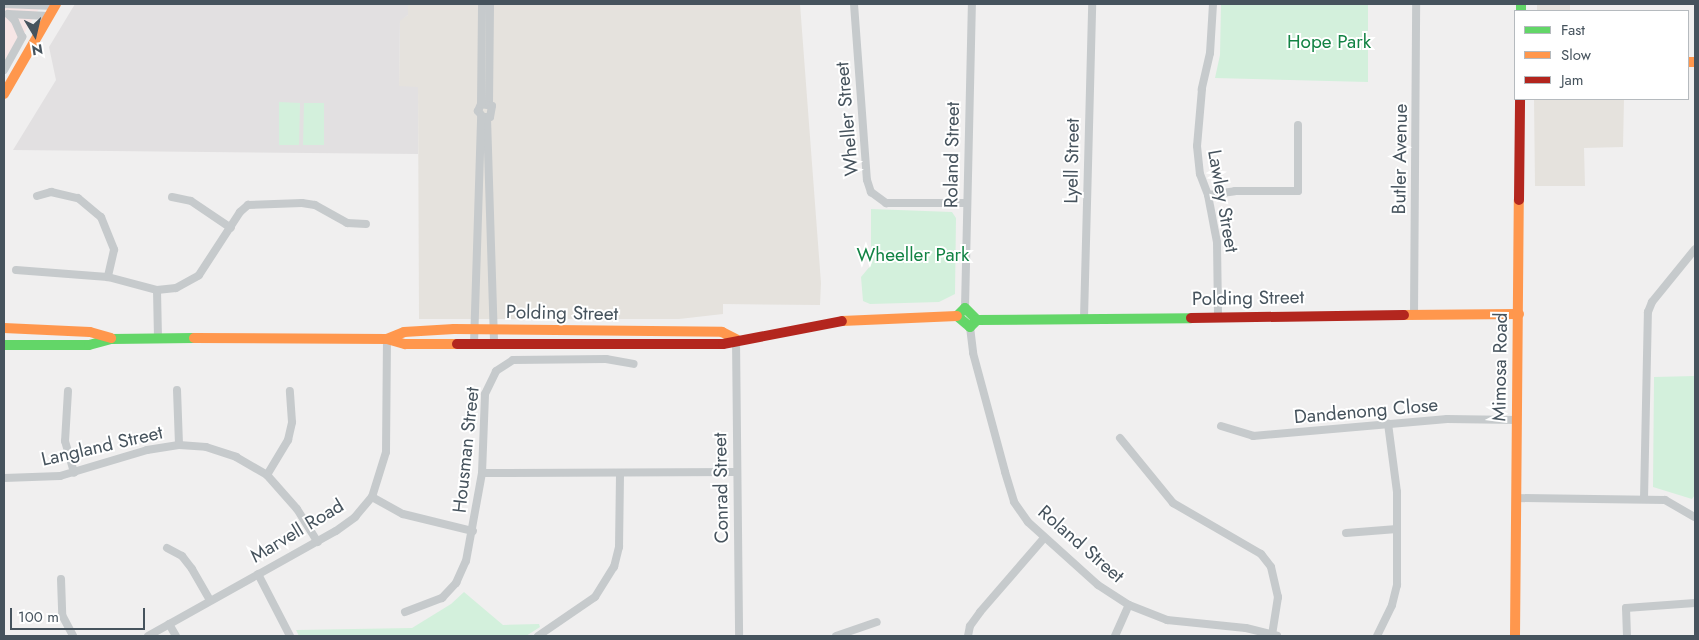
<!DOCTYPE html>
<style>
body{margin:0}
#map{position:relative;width:1699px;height:640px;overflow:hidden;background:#f0efef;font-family:Jost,sans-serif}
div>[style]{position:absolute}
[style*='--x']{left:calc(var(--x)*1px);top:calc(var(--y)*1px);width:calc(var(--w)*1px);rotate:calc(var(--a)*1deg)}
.commercial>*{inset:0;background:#e5e2dd}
.education>*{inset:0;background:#e2e0e1}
.medical>*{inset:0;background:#f7e6e6}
.green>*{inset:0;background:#d3f0dc}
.street>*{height:8px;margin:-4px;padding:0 4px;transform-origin:4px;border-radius:4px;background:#c6cacc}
.fast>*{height:10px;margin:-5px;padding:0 5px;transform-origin:5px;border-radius:5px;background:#63d668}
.slow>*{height:10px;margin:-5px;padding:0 5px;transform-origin:5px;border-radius:5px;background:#ff974d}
.jam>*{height:10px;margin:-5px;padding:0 5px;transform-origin:5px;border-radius:5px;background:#b3261e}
span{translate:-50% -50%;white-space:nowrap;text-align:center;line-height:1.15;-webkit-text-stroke:4px #fff;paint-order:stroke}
.park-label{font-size:19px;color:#128344}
.street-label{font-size:19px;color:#46535d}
.frame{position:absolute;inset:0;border:5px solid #46535d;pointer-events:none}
.legend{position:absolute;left:1514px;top:10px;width:175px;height:90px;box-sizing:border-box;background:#fff;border:1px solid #b5babe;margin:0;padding:6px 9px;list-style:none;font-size:15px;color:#46535d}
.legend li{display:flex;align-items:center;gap:10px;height:25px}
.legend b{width:25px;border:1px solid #b5babe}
.north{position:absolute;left:10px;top:10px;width:50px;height:50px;-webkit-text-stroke:4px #fff;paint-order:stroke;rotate:171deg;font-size:14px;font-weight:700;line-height:20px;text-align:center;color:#46535d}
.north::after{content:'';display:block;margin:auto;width:18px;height:22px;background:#46535d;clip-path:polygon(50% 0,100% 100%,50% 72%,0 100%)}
.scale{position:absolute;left:10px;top:608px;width:135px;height:22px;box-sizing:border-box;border:2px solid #46535d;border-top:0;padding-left:6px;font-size:15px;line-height:18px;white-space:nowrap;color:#46535d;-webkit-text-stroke:4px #fff;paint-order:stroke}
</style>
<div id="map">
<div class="commercial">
<div style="clip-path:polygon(408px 4px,800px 4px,821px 283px,820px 305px,723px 304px,723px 314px,679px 319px,419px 319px,418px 87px,399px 87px,400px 20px,408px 15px)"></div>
<div style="clip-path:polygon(1537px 4px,1570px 4px,1570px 11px,1537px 11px)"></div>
<div style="clip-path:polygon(1534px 99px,1624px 99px,1623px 147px,1584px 148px,1585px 186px,1535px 186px)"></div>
</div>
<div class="education">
<div style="clip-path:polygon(75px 4px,408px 4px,408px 15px,400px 21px,399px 86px,418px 87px,418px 154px,13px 150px,56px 80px,49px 47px)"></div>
</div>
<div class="medical">
<div style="clip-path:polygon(4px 4px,42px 4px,4px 66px)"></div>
</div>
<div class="green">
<div style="clip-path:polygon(1221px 4px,1368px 4px,1368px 82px,1215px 78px,1220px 55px)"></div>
<div style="clip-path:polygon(279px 102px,300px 103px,299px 145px,279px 145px)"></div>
<div style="clip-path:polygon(304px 103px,324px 103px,324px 145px,303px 145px)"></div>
<div style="clip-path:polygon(871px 209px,952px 212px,956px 218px,955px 294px,939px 302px,870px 304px,863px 301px,861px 277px,871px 265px)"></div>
<div style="clip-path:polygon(1695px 376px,1695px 495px,1692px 499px,1653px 487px,1654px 377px)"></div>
<div style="clip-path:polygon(464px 592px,503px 625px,539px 624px,540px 627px,526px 636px,299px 636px,296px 630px,412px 628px,451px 604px)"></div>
</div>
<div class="street">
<div style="--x:4;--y:4;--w:50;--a:2.3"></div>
<div style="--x:854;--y:4;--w:176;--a:85.8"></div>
<div style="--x:867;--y:180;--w:13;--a:72"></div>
<div style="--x:871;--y:192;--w:19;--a:36"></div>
<div style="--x:886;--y:203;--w:81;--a:0"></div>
<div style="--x:1213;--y:4;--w:49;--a:93.5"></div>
<div style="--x:1210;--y:53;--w:37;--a:103"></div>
<div style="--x:1202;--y:89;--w:57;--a:95"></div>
<div style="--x:1197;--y:146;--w:28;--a:84"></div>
<div style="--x:1200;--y:174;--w:22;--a:69"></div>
<div style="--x:1208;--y:195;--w:48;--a:79.2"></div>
<div style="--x:1217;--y:242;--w:73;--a:89.2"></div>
<div style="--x:8;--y:14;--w:40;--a:2.9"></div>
<div style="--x:4;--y:70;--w:38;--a:-61"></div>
<div style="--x:22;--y:37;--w:17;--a:-114"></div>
<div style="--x:15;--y:21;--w:10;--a:-135"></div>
<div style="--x:489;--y:103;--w:99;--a:-89.4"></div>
<div style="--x:481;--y:104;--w:11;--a:10"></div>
<div style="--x:492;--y:106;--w:11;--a:100"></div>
<div style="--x:490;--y:117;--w:7;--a:180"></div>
<div style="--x:483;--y:117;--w:8;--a:-130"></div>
<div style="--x:478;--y:111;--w:8;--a:-67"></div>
<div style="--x:481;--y:104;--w:100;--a:-89.4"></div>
<div style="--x:487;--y:118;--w:226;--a:88.2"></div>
<div style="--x:1208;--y:195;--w:27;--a:-8"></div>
<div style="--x:1235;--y:191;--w:63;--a:0"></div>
<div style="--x:1298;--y:191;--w:66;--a:-90"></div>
<div style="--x:37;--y:196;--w:15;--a:-16"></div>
<div style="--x:51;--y:192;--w:28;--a:13"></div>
<div style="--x:78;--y:198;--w:30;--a:40"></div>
<div style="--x:101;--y:217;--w:35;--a:68"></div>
<div style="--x:114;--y:250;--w:28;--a:103"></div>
<div style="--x:172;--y:197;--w:19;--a:12"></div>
<div style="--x:191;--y:201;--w:48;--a:34"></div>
<div style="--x:16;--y:270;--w:92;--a:4.4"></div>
<div style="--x:108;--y:277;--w:51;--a:14.9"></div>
<div style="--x:157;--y:290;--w:19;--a:-6"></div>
<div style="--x:176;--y:288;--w:26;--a:-29"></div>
<div style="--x:199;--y:275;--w:75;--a:-56.9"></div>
<div style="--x:240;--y:212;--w:11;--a:-41"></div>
<div style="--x:248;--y:205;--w:54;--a:-2.1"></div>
<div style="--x:302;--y:203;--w:13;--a:9"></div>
<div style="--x:315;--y:205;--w:37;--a:29"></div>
<div style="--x:347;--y:223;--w:19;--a:3"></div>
<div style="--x:157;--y:290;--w:49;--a:88.8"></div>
<div style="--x:965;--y:308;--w:304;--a:-88.7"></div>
<div style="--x:1414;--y:314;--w:310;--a:-89.6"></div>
<div style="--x:1084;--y:318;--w:314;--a:-88.5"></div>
<div style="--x:970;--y:327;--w:26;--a:83"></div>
<div style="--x:973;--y:353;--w:123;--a:74.9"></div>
<div style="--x:1005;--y:472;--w:31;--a:73"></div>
<div style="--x:1014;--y:502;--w:24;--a:55"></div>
<div style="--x:1028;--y:522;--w:94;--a:42"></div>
<div style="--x:1098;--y:585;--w:37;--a:33"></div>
<div style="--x:1129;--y:605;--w:41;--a:21.5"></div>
<div style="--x:1167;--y:620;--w:79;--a:5.8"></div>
<div style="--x:1246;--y:628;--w:32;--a:14"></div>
<div style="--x:736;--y:339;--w:297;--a:89.4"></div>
<div style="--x:474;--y:344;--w:228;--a:-88.2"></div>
<div style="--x:177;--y:390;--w:55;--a:87.9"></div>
<div style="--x:68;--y:391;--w:50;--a:93.4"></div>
<div style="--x:65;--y:441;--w:33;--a:74"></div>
<div style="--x:1221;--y:426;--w:34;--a:17"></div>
<div style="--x:1253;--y:436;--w:195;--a:-5"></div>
<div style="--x:1447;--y:419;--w:70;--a:0.8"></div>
<div style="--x:1120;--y:438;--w:84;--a:50.8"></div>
<div style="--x:1173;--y:503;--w:102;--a:30.1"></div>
<div style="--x:1261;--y:554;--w:16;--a:52"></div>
<div style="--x:1271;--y:567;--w:31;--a:77"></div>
<div style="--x:1278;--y:597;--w:37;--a:99"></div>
<div style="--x:482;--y:473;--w:254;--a:-0.2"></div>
<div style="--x:267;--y:475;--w:41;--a:-59"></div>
<div style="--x:288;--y:440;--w:18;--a:-77"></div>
<div style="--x:292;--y:422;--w:31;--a:-94"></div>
<div style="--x:4;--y:478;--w:56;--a:-2"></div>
<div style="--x:60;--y:476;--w:91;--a:-16.6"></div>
<div style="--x:147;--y:450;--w:32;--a:-9"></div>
<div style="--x:179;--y:445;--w:27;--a:4"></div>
<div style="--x:206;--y:447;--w:32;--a:18"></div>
<div style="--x:236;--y:457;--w:36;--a:30"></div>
<div style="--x:267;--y:475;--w:45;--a:48.6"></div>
<div style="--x:297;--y:509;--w:39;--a:58"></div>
<div style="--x:372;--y:497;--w:35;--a:29"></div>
<div style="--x:403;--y:514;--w:72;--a:13.7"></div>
<div style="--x:1516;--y:498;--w:149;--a:0.8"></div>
<div style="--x:1665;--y:500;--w:34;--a:30"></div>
<div style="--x:1644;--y:499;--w:187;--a:-88.8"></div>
<div style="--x:1648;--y:312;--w:11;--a:-68"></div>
<div style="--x:1652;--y:302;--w:68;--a:-50.9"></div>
<div style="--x:1346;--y:533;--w:51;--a:-4.5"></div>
<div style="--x:167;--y:548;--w:17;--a:28"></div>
<div style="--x:182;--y:556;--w:16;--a:52"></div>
<div style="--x:192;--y:569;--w:36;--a:60"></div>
<div style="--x:258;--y:574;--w:70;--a:62.7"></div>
<div style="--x:61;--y:579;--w:36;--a:88"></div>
<div style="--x:62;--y:615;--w:24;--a:62"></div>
<div style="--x:405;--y:612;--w:40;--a:-21"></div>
<div style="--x:442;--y:598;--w:21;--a:-47"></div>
<div style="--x:456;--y:583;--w:24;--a:-66"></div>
<div style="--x:466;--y:561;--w:89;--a:-79.7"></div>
<div style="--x:482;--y:473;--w:79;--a:-87.8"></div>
<div style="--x:485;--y:394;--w:25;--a:-64"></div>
<div style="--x:496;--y:371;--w:20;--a:-33"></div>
<div style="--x:513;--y:360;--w:93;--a:-0.6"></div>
<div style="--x:606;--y:359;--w:28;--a:10"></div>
<div style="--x:169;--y:624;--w:14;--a:60"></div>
<div style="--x:148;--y:636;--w:215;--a:-29.2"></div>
<div style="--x:336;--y:531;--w:24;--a:-36"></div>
<div style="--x:355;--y:517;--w:26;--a:-50"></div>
<div style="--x:372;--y:497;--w:47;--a:-72.7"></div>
<div style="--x:386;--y:452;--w:113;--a:-89.5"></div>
<div style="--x:538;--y:636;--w:69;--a:-34.4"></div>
<div style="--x:595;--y:597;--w:36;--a:-58"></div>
<div style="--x:614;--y:567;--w:21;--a:-76"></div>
<div style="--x:619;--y:547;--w:74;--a:-89.2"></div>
<div style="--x:836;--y:636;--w:43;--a:-18.9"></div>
<div style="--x:968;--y:636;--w:10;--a:-79"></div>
<div style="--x:970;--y:626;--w:17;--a:-54"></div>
<div style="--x:980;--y:612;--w:98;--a:-49.1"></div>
<div style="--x:1115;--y:636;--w:34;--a:-66"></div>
<div style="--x:1377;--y:636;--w:34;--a:-64"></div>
<div style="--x:1392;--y:605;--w:21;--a:-76"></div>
<div style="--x:1397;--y:585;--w:93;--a:-90"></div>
<div style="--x:1397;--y:492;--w:69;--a:-97.5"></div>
<div style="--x:1627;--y:636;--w:28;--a:-92"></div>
<div style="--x:1626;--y:608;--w:69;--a:-4.1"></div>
</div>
<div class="fast">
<div style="--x:1521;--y:4;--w:7;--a:90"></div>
<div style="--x:957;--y:316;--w:11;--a:-45"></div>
<div style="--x:965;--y:308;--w:17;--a:45"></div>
<div style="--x:957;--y:316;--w:17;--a:40"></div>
<div style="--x:970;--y:327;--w:10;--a:-45"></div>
<div style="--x:977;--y:320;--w:214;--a:-0.5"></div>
<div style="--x:4;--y:345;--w:85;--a:0"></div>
<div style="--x:89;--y:345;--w:24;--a:-15"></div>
<div style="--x:112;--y:339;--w:82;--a:-0.7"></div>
</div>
<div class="slow">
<div style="--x:1688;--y:62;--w:7;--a:0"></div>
<div style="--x:4;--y:94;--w:104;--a:-60"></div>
<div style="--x:1404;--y:315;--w:115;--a:-0.5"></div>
<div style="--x:842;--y:321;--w:115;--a:-2.5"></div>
<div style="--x:4;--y:328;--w:86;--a:2.7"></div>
<div style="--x:90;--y:332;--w:22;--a:16"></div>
<div style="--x:194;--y:338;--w:193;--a:0.3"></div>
<div style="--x:387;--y:339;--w:19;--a:16"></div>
<div style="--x:405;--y:344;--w:52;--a:0"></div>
<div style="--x:387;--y:339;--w:18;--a:-22"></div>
<div style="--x:404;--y:332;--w:50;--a:-3.4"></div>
<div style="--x:454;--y:329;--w:268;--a:0.6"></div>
<div style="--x:722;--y:332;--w:16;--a:27"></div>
<div style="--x:1515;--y:636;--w:436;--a:-89.5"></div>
</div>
<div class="jam">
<div style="--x:1519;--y:200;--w:101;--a:-89.4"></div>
<div style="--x:1191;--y:318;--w:213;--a:-0.8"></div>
<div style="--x:457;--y:344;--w:266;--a:0"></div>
<div style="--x:723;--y:344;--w:121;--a:-10.9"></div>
</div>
<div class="park-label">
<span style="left:1329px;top:42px">Hope Park</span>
<span style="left:913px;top:255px">Wheeller Park</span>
</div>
<div class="street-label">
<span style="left:847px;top:119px;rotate:-95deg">Wheller Street</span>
<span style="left:952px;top:155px;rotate:-89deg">Roland Street</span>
<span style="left:1400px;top:159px;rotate:-89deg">Butler Avenue</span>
<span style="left:1072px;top:161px;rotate:-89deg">Lyell Street</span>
<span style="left:1223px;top:201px;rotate:80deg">Lawley Street</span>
<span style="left:1248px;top:298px;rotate:-1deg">Polding Street</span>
<span style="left:562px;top:313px;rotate:1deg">Polding Street</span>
<span style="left:1500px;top:367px;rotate:-89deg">Mimosa Road</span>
<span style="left:1366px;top:411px;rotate:-5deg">Dandenong Close</span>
<span style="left:102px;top:446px;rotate:-13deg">Langland Street</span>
<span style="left:466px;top:450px;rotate:-84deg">Housman Street</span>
<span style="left:721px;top:488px;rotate:-91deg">Conrad Street</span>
<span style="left:297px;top:531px;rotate:-31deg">Marvell Road</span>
<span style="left:1081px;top:544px;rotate:41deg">Roland Street</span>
</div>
<div class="frame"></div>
<ul class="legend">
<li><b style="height:6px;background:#63d668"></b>Fast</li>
<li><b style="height:6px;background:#ff974d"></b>Slow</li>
<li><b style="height:6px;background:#b3261e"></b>Jam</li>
</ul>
<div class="north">N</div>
<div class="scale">100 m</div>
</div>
